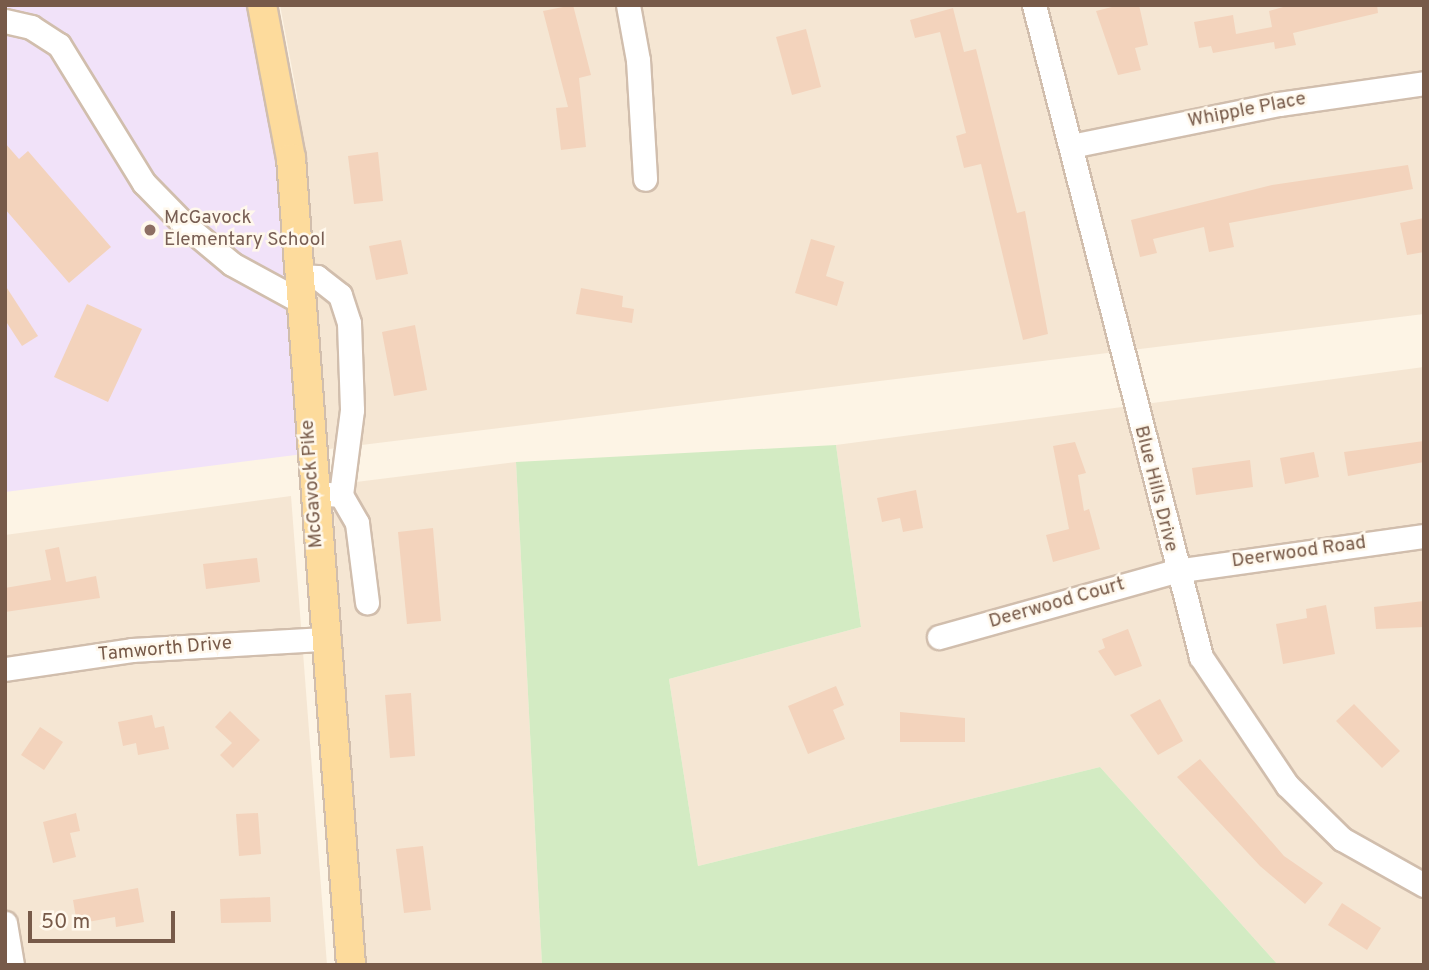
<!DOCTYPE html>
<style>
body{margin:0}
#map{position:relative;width:1429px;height:970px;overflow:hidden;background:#fdf4e5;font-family:Overpass,sans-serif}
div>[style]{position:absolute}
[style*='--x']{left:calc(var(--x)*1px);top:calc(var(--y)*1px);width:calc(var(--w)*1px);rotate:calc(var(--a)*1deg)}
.residential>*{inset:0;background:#f5e6d3}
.education>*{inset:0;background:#f1e2f9}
.green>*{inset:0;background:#d3ebc3}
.building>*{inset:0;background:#f3d3bc}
.roads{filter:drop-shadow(2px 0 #d1bead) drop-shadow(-2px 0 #d1bead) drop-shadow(0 2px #d1bead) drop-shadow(0 -2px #d1bead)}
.minor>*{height:23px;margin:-11.5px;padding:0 11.5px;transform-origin:11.5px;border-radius:11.5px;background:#fff}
.major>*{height:28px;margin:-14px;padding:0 14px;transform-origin:14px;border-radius:14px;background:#fddb9c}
.dots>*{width:19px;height:19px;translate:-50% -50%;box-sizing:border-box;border:4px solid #fff8ec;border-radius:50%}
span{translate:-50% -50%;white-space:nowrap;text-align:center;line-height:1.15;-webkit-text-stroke:5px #fff8ec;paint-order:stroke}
.street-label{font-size:19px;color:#775a49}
.education-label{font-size:19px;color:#785e54}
.left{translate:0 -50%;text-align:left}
.frame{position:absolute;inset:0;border:7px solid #775a49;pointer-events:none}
.scale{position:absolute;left:28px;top:911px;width:147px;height:32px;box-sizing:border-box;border:4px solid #775a49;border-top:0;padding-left:9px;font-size:21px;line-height:24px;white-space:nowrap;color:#775a49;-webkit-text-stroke:5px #fff8ec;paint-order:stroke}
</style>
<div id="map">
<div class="residential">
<div style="clip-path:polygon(280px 5px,1424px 5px,1424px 314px,329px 449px,297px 95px)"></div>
<div style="clip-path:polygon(1424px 367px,1424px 965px,1278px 965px,1100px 767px,698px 866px,669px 679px,861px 627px,836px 445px)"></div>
<div style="clip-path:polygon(516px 462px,542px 965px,362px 965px,332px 485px)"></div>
<div style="clip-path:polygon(291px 496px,327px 965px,5px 965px,5px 535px)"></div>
</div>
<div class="education">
<div style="clip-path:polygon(5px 5px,262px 5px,311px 453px,5px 492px)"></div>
</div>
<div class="green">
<div style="clip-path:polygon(836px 445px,861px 627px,669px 679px,698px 866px,1100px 767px,1278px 965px,542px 965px,516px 462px)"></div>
</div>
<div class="building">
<div style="clip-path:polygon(573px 5px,591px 75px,579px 78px,586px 147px,561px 150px,556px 108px,568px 107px,543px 11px)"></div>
<div style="clip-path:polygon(1120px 5px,1139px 5px,1148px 45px,1135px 48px,1141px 70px,1118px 75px,1096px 11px)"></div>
<div style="clip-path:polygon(1290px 5px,1377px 5px,1378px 13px,1293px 33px,1296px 45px,1275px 49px,1274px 42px,1213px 53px,1211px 46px,1199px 48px,1194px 22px,1233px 15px,1236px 34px,1272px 27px,1269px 11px)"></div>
<div style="clip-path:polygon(953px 8px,964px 52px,976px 49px,1017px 213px,1025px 211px,1048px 334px,1023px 340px,981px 164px,964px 168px,956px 136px,966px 133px,940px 32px,915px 38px,910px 20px)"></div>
<div style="clip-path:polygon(806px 29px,821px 87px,792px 95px,776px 37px)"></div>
<div style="clip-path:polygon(5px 143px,19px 159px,28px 151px,111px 247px,69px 283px,5px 209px)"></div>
<div style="clip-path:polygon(378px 152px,383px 201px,354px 204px,348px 156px)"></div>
<div style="clip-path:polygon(1408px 165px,1413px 189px,1229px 223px,1234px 247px,1209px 252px,1204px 227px,1153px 239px,1157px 253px,1140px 257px,1131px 220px,1272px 185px)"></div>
<div style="clip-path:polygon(1424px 218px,1424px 252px,1407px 255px,1400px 223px)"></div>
<div style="clip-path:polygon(811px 239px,835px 246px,826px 276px,844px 282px,837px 306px,795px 293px)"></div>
<div style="clip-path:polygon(401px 240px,408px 274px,376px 280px,369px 246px)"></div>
<div style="clip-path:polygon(5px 285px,38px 336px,22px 346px,5px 320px)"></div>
<div style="clip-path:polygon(581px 288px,623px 296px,622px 307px,634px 309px,632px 323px,576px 314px)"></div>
<div style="clip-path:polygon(87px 304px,142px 329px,108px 402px,54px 377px)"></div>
<div style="clip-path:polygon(415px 325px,427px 390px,394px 396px,382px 332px)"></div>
<div style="clip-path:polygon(1424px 441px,1424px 462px,1348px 476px,1344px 452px)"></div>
<div style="clip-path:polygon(1075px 442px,1086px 473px,1078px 475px,1084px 511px,1089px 509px,1100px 549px,1053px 562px,1046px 535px,1069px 529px,1053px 446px)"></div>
<div style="clip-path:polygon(1314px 452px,1319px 477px,1285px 484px,1280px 458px)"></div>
<div style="clip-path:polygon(1250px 460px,1253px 487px,1196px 495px,1192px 468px)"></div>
<div style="clip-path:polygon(916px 490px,923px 528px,903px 532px,900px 518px,882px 522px,877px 498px)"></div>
<div style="clip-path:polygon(433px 528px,441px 621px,407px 624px,398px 532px)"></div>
<div style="clip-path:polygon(59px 547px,66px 582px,96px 576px,100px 598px,5px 612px,5px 588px,51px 580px,45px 550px)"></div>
<div style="clip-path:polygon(257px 558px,260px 582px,206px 589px,203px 564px)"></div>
<div style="clip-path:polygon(1424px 601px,1424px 627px,1376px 629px,1374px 607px)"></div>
<div style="clip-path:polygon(1326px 605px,1335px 654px,1283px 664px,1276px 624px,1307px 618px,1306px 609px)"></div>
<div style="clip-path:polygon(1128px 629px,1142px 666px,1115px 676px,1098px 651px,1105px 648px,1102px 639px)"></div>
<div style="clip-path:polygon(836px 686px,844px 705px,833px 710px,845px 739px,808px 754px,788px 706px)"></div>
<div style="clip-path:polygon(411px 693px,415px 756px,390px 758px,385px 695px)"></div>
<div style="clip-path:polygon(1160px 699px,1183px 741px,1158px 755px,1130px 715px)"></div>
<div style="clip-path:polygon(1354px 704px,1400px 751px,1382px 768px,1336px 721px)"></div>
<div style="clip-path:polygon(230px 711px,260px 740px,233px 768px,220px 755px,232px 743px,215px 727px)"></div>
<div style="clip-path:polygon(900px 712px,965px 718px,965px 742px,900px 742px)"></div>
<div style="clip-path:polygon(152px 715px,155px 728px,164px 726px,169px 749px,138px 755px,136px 743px,123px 746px,118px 722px)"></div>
<div style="clip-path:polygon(40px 727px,63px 742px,44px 770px,21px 755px)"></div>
<div style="clip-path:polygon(1200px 759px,1284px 856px,1323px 883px,1305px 904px,1260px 866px,1177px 777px)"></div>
<div style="clip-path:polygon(76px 813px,80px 831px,70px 833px,76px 857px,53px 863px,43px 822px)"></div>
<div style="clip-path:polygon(258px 813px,261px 854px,239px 856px,236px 814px)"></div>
<div style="clip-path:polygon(423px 846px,431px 910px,404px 913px,396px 849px)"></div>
<div style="clip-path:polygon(138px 888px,144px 922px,116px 927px,115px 917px,77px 924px,73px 900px)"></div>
<div style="clip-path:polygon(270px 897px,271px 922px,221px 923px,220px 899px)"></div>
<div style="clip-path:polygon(1342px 903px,1381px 928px,1367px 950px,1328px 925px)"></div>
</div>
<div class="roads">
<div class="minor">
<div style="--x:628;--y:5;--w:56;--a:79.7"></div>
<div style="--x:638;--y:60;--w:119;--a:86.6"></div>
<div style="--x:1034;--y:5;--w:673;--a:75.63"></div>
<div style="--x:1201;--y:657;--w:154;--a:56.1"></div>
<div style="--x:1287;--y:785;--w:77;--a:44.5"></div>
<div style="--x:1342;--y:839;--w:94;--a:29.3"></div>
<div style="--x:5;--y:21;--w:27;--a:13"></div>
<div style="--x:31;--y:27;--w:33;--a:33"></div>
<div style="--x:59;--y:45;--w:162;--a:58.4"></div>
<div style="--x:144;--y:183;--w:57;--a:45.7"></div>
<div style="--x:184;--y:224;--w:62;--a:39.8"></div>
<div style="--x:232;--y:264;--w:77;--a:28.6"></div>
<div style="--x:1071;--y:146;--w:212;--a:-11.4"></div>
<div style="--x:1279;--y:104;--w:147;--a:-8.2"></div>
<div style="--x:299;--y:276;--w:18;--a:3"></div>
<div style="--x:317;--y:277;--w:29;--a:38"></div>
<div style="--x:340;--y:295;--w:29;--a:72"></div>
<div style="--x:349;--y:323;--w:87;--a:88"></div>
<div style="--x:352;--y:410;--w:86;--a:97.4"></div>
<div style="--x:328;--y:494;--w:13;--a:4"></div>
<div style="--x:341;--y:495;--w:32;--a:60"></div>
<div style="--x:357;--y:523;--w:80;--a:82.8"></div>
<div style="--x:939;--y:637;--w:245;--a:-15.6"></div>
<div style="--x:1175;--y:571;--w:251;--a:-8"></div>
<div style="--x:5;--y:669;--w:128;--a:-8.5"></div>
<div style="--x:132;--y:650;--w:193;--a:-3.3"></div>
<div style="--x:5;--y:923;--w:43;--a:80.5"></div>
</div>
<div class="major">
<div style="--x:262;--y:5;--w:156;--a:79.3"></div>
<div style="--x:291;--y:158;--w:809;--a:85.75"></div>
</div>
</div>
<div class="dots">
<div style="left:150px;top:230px;background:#8d6e63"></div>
</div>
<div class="street-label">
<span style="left:1247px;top:111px;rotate:-11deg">Whipple Place</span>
<span style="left:313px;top:484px;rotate:-94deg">McGavock Pike</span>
<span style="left:1155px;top:489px;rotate:76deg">Blue Hills Drive</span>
<span style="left:1299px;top:553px;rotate:-8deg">Deerwood Road</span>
<span style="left:1057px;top:604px;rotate:-16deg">Deerwood Court</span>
<span style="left:165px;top:650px;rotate:-5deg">Tamworth Drive</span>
</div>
<div class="education-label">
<span class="left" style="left:164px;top:230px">McGavock<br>Elementary School</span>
</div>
<div class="frame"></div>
<div class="scale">50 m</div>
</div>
